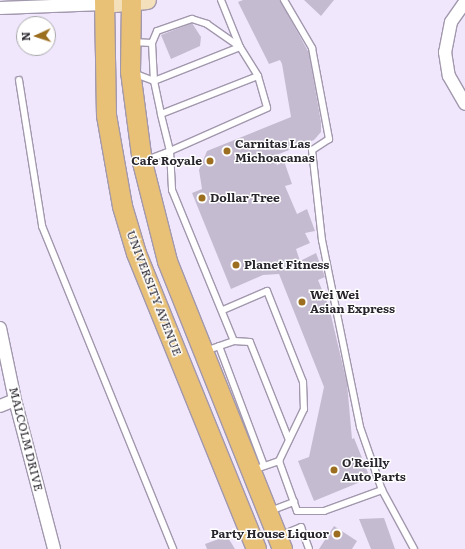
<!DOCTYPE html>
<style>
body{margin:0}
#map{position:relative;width:465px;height:549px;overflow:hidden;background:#f1e7fd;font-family:Literata,serif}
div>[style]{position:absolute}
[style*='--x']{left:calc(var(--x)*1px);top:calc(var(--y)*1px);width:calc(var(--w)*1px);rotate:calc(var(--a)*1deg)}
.building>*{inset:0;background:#c5bbd1}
.roads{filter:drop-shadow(1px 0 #a298ad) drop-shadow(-1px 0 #a298ad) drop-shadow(0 1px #a298ad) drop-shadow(0 -1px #a298ad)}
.lane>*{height:6px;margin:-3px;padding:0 3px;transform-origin:3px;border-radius:3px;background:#fff}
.street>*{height:12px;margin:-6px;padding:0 6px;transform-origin:6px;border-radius:6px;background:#fff}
.secondary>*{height:17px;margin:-8.5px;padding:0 8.5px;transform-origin:8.5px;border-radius:8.5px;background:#f4e0bb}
.primary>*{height:19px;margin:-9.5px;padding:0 9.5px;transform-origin:9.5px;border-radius:9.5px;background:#e8c177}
.dots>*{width:11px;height:11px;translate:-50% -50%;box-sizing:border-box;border:2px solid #fff;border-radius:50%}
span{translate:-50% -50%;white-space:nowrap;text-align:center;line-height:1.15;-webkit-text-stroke:3px #fff;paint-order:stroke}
.poi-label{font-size:12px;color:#29252d;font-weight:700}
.left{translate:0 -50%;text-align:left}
.right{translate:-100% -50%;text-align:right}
.street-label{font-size:12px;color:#29252d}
.north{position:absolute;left:16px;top:16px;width:40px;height:40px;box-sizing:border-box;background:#fff;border:1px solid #a9a8ab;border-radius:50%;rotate:267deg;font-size:11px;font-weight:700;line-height:16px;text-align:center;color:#29252d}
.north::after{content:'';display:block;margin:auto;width:14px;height:18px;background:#9c6e1f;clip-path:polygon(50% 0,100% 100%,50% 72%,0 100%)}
</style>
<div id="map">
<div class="building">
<div style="clip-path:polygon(243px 0,280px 0,309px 53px,321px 122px,321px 132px,314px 140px,274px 156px,277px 165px,284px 161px,292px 184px,285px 186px,297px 214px,307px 209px,315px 231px,305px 233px,310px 243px,296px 249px,300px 261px,316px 253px,325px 277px,318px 280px,329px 307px,347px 383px,352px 439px,354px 438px,370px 478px,314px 501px,298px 461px,309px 457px,324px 387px,279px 274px,263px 275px,231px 289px,192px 193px,202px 189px,199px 170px,207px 151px,291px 117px,282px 64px,280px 60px,269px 64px,238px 2px)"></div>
<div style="clip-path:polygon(304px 0,334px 0,321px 16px)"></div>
<div style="clip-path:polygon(192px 23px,201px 37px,200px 46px,171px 59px,161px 35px)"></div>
<div style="clip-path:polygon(384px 518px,395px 549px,371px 549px,359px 519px)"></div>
<div style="clip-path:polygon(334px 526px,357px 541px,352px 549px,319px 549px)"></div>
<div style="clip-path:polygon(227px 536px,235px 549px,207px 549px,205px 544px)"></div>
</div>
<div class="roads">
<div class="lane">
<div style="--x:221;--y:0;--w:51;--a:68"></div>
<div style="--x:284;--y:0;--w:56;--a:59.7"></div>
<div style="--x:312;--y:48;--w:93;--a:79.4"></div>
<div style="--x:329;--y:139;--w:20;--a:147"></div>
<div style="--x:312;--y:150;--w:91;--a:83.7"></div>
<div style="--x:322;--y:240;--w:191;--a:78.5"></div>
<div style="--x:360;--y:427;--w:67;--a:70.8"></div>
<div style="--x:382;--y:490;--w:67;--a:61.5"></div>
<div style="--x:132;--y:42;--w:20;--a:3"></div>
<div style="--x:152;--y:43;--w:38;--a:87"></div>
<div style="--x:154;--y:81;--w:22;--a:-159"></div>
<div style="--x:152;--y:43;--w:13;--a:-67"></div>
<div style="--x:157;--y:31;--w:37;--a:-19"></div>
<div style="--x:192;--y:19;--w:16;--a:18"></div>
<div style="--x:207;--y:24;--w:40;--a:34.9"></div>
<div style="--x:258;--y:76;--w:33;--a:74"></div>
<div style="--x:267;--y:108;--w:106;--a:156.1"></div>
<div style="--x:170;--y:151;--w:38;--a:-104"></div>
<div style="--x:161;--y:114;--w:104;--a:-21.4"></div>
<div style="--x:19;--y:80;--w:148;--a:81"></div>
<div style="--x:42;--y:226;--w:349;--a:67.9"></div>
<div style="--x:161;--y:114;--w:34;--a:-102"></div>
<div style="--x:154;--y:81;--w:92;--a:-21.6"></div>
<div style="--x:240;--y:47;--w:34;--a:58"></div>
<div style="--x:144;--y:161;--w:28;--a:-21"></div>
<div style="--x:170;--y:151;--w:39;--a:87"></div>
<div style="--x:172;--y:190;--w:163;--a:67.7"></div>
<div style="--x:223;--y:310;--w:48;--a:-23.4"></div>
<div style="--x:267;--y:291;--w:98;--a:68.4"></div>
<div style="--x:303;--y:382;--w:27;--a:88"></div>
<div style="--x:304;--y:409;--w:58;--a:115.7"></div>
<div style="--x:219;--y:346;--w:128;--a:69.4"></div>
<div style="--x:205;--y:351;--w:31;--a:-19"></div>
<div style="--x:234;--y:341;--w:16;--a:4"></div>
<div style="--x:250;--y:342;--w:105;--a:68.3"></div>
<div style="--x:253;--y:470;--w:28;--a:-19"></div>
<div style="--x:279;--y:461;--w:53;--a:70.2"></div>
<div style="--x:297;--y:511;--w:27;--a:0"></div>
<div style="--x:324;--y:511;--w:62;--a:-19.9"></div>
<div style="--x:270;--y:511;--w:26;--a:-21"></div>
<div style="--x:279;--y:536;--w:24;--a:-22"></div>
<div style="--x:301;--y:527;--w:23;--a:70"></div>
</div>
<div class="street">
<div style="--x:465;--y:2;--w:24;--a:125"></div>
<div style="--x:451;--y:22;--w:31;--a:101"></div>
<div style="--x:445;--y:52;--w:24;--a:81"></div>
<div style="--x:449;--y:76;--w:32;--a:60"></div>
<div style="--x:0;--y:8;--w:104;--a:-2.2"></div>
<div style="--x:0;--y:328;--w:74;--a:78.2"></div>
<div style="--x:15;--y:400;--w:154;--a:75.3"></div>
<div style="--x:0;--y:406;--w:16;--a:-22"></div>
</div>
<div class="secondary">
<div style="--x:104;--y:4;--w:43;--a:-5.3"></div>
</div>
<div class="primary">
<div style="--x:104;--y:0;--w:115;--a:89"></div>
<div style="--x:106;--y:115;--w:92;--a:80"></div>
<div style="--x:122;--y:206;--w:49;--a:73.4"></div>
<div style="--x:136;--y:253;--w:319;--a:67.9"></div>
<div style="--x:131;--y:0;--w:71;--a:90.8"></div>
<div style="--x:130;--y:71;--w:92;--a:82.5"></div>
<div style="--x:142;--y:162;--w:102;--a:75.8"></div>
<div style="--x:167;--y:261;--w:310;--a:68.2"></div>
</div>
</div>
<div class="dots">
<div style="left:227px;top:151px;background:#9c6e1f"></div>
<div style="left:210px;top:161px;background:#9c6e1f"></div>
<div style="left:202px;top:198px;background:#9c6e1f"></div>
<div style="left:236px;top:265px;background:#9c6e1f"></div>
<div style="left:302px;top:302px;background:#9c6e1f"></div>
<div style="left:334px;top:470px;background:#9c6e1f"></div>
<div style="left:337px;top:534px;background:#9c6e1f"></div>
</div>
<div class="poi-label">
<span class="left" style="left:235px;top:151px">Carnitas Las<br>Michoacanas</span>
<span class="right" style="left:202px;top:161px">Cafe Royale</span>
<span class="left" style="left:210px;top:198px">Dollar Tree</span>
<span class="left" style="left:244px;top:265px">Planet Fitness</span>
<span class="left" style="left:310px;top:302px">Wei Wei<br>Asian Express</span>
<span class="left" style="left:342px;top:470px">O'Reilly<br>Auto Parts</span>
<span class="right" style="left:329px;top:534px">Party House Liquor</span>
</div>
<div class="street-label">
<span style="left:154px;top:293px;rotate:69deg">UNIVERSITY AVENUE</span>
<span style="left:26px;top:439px;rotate:76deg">MALCOLM DRIVE</span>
</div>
<div class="north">N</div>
</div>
